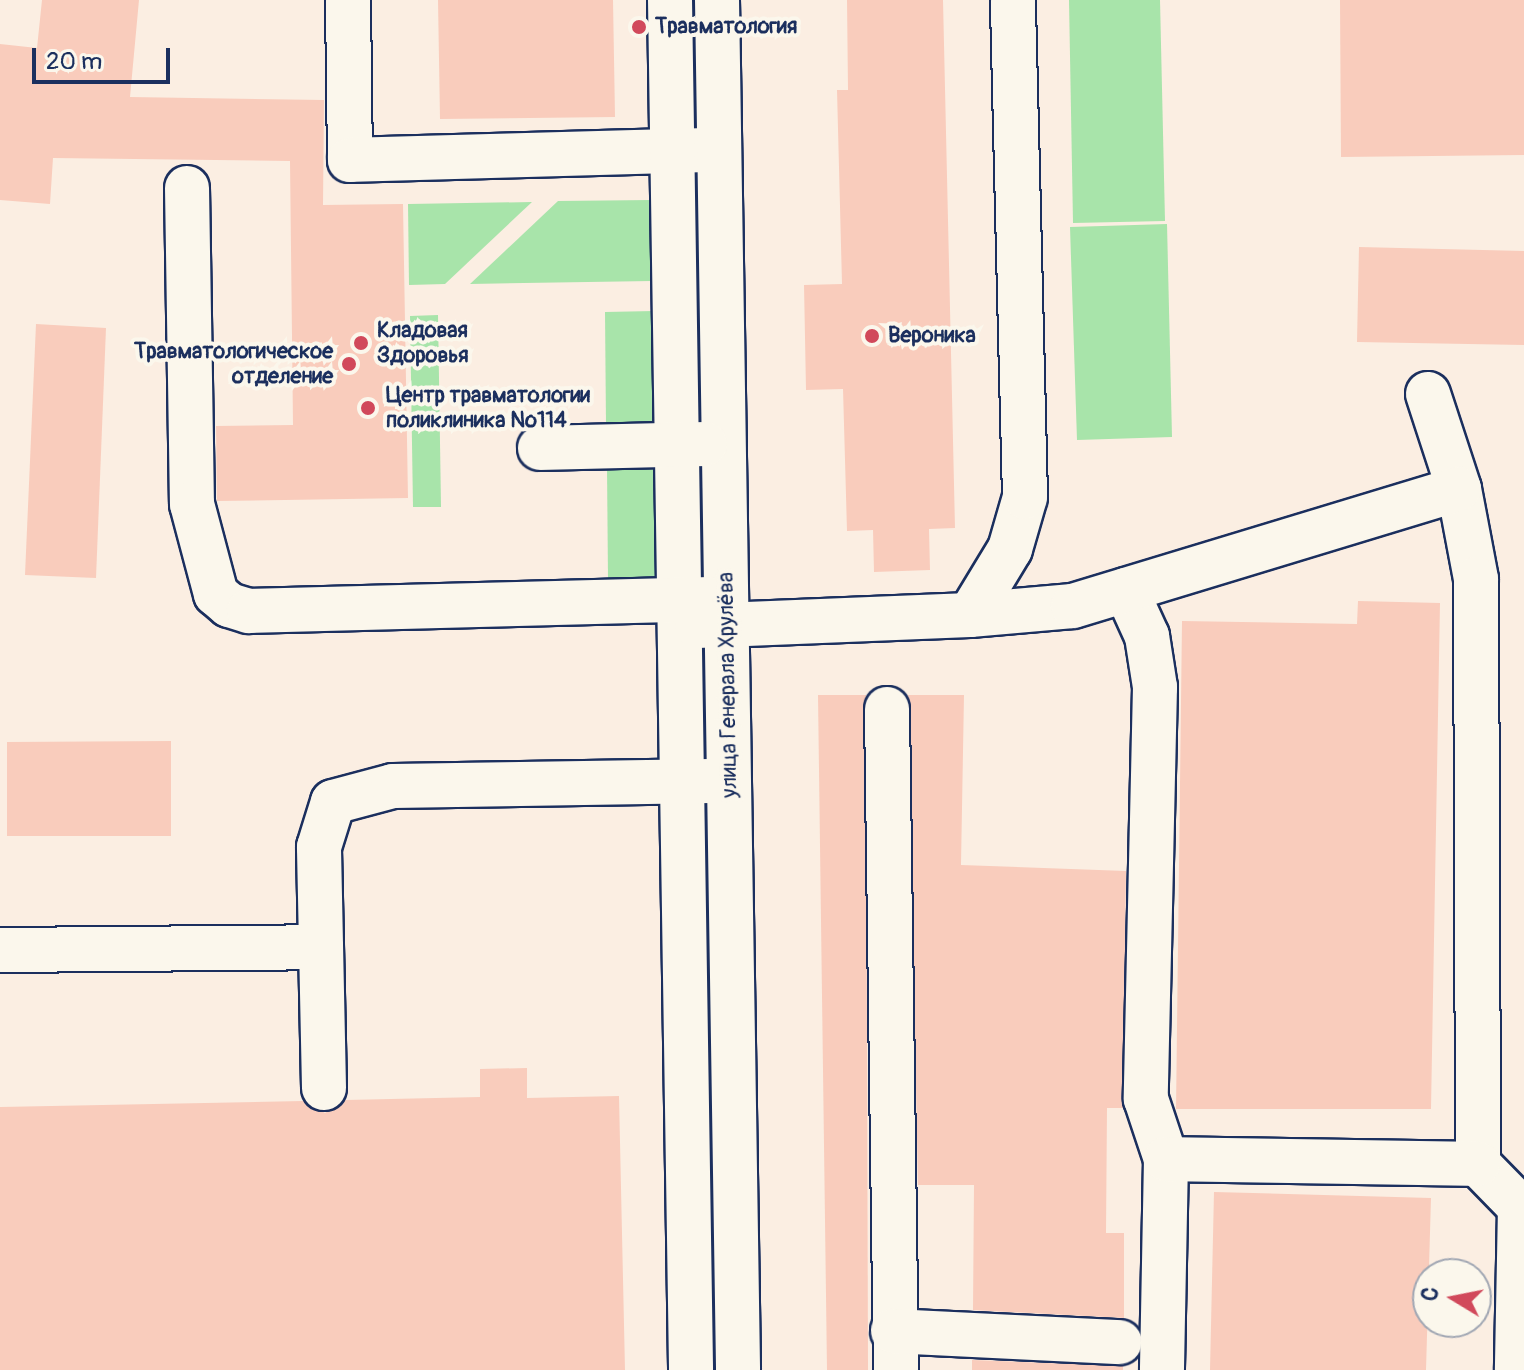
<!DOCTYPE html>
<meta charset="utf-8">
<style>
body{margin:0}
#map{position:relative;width:1524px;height:1370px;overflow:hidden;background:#fbeee2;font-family:Pangolin,sans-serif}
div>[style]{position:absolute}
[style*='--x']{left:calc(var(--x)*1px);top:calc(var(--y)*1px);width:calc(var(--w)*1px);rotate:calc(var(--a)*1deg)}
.green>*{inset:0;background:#a8e4aa}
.building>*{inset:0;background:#f9ccbc}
.roads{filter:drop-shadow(2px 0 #1b2f5e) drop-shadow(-2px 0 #1b2f5e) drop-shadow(0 2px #1b2f5e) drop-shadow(0 -2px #1b2f5e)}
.minor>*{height:44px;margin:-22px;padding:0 22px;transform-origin:22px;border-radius:22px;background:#fbf7ec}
.dots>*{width:22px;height:22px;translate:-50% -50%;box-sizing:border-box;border:4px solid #fbf7ec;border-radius:50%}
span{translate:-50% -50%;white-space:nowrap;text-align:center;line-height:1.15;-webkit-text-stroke:8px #fbf7ec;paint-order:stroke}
.poi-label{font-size:22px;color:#1b2f5e;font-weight:700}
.left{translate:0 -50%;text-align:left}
.right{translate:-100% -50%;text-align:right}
.street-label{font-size:22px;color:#1b2f5e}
.north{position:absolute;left:1412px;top:1258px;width:80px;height:80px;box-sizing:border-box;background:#fbf7ec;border:2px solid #a1a7b3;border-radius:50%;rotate:280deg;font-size:22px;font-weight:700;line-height:32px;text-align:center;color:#1b2f5e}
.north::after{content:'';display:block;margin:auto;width:28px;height:36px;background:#d1495b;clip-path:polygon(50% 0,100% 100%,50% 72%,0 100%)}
.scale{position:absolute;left:32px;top:48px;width:138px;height:36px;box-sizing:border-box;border:4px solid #1b2f5e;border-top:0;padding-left:10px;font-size:24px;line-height:28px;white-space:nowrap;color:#1b2f5e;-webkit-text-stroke:6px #fbf7ec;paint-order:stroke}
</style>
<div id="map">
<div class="green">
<div style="clip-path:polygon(1069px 0,1160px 0,1165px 221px,1073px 223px)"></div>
<div style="clip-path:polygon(651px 200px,652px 281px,470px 284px,558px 201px)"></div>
<div style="clip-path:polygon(532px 202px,445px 284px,409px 285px,408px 204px)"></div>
<div style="clip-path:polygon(1167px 224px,1172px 437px,1077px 440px,1070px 227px)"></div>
<div style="clip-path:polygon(654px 311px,656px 424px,606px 425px,605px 312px)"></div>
<div style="clip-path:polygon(438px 315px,441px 507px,413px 507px,410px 316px)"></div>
<div style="clip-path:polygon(659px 465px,661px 578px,608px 579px,607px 466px)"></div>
</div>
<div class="building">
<div style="clip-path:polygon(42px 0,139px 0,130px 97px,324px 100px,323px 205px,403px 204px,408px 498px,217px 501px,216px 426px,293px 425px,290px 161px,53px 158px,50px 204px,0 200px,0 44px,37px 48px)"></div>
<div style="clip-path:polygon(438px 0,613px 0,615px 117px,440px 119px)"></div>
<div style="clip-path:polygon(847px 0,943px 0,955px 528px,929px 529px,930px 570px,874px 572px,873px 530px,847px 531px,843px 389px,806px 390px,804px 285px,842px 284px,837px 90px,848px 90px)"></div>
<div style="clip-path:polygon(1340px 0,1524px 0,1524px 155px,1341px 157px)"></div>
<div style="clip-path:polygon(1359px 247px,1524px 251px,1524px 345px,1357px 342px)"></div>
<div style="clip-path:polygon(36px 324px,106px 328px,96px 578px,25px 575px)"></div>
<div style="clip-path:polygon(1358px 601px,1440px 603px,1431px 1109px,1176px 1109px,1182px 621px,1357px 624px)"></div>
<div style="clip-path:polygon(818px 695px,866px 695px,868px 1370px,827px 1370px)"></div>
<div style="clip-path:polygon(908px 695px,964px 695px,961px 865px,1126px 871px,1123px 1108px,1107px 1108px,1106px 1233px,1124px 1233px,1124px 1318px,973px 1310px,974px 1185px,918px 1185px)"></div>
<div style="clip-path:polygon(171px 741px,171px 836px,7px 836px,7px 742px)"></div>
<div style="clip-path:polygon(527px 1068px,527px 1098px,619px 1096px,625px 1370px,0 1370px,0 1107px,303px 1101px,325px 1113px,346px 1100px,480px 1097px,480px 1069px)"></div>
<div style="clip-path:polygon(1214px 1192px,1431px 1198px,1426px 1370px,1210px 1370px)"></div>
<div style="clip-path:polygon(972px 1360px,1123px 1366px,1123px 1370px,972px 1370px)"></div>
</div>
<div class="roads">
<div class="minor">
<div style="--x:348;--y:0;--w:160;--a:89.3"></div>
<div style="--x:350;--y:160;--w:353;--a:-1.6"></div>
<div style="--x:670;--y:0;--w:1370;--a:89.12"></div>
<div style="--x:717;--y:0;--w:1370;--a:89.12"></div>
<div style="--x:187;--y:188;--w:316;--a:89.1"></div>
<div style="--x:192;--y:504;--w:93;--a:75.1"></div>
<div style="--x:216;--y:594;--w:17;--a:40"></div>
<div style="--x:229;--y:605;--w:21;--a:17"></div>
<div style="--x:249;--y:611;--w:459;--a:-1.5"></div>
<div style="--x:1428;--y:394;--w:100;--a:71.9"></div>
<div style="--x:1459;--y:489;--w:92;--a:79.3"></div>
<div style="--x:1476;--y:579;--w:585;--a:89.8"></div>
<div style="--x:1478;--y:1164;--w:60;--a:45.7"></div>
<div style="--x:1520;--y:1207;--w:163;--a:91.1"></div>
<div style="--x:540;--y:448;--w:165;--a:-1.4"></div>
<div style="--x:1126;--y:590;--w:51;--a:65.5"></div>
<div style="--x:1147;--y:636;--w:52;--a:81.1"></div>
<div style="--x:1155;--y:687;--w:412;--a:91.3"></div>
<div style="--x:1146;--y:1099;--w:63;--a:71.6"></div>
<div style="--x:1166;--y:1159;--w:211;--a:91.1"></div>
<div style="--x:970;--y:615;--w:103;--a:-5"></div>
<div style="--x:1073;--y:606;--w:403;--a:-16.9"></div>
<div style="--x:697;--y:626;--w:273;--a:-2.3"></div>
<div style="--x:970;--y:615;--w:77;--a:-58.8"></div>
<div style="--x:1010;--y:549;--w:54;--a:-73.9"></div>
<div style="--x:1025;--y:497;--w:497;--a:-91.4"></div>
<div style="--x:887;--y:709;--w:661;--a:89.22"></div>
<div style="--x:0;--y:950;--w:321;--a:-0.5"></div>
<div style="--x:324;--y:1088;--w:241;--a:-91.2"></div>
<div style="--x:319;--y:847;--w:47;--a:-72.7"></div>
<div style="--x:333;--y:802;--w:62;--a:-14.9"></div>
<div style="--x:393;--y:786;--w:318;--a:-0.9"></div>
<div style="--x:1166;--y:1159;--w:312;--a:0.9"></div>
<div style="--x:893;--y:1331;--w:227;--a:2.8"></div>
</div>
</div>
<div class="dots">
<div style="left:639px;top:27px;background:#d1495b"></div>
<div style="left:872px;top:336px;background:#d1495b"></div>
<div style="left:361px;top:343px;background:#d1495b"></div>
<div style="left:349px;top:364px;background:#d1495b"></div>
<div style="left:368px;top:408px;background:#d1495b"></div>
</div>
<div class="poi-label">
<span class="left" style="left:655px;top:27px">Травматология</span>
<span class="left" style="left:377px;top:343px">Кладовая<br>Здоровья</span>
<span class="left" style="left:888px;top:336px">Вероника</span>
<span class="right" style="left:333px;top:364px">Травматологическое<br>отделение</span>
<span class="left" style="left:386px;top:408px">Центр травматологии<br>поликлиника №114</span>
</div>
<div class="street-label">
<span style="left:728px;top:685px;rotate:-91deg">улица Генерала Хрулёва</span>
</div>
<div class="north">С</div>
<div class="scale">20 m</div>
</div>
